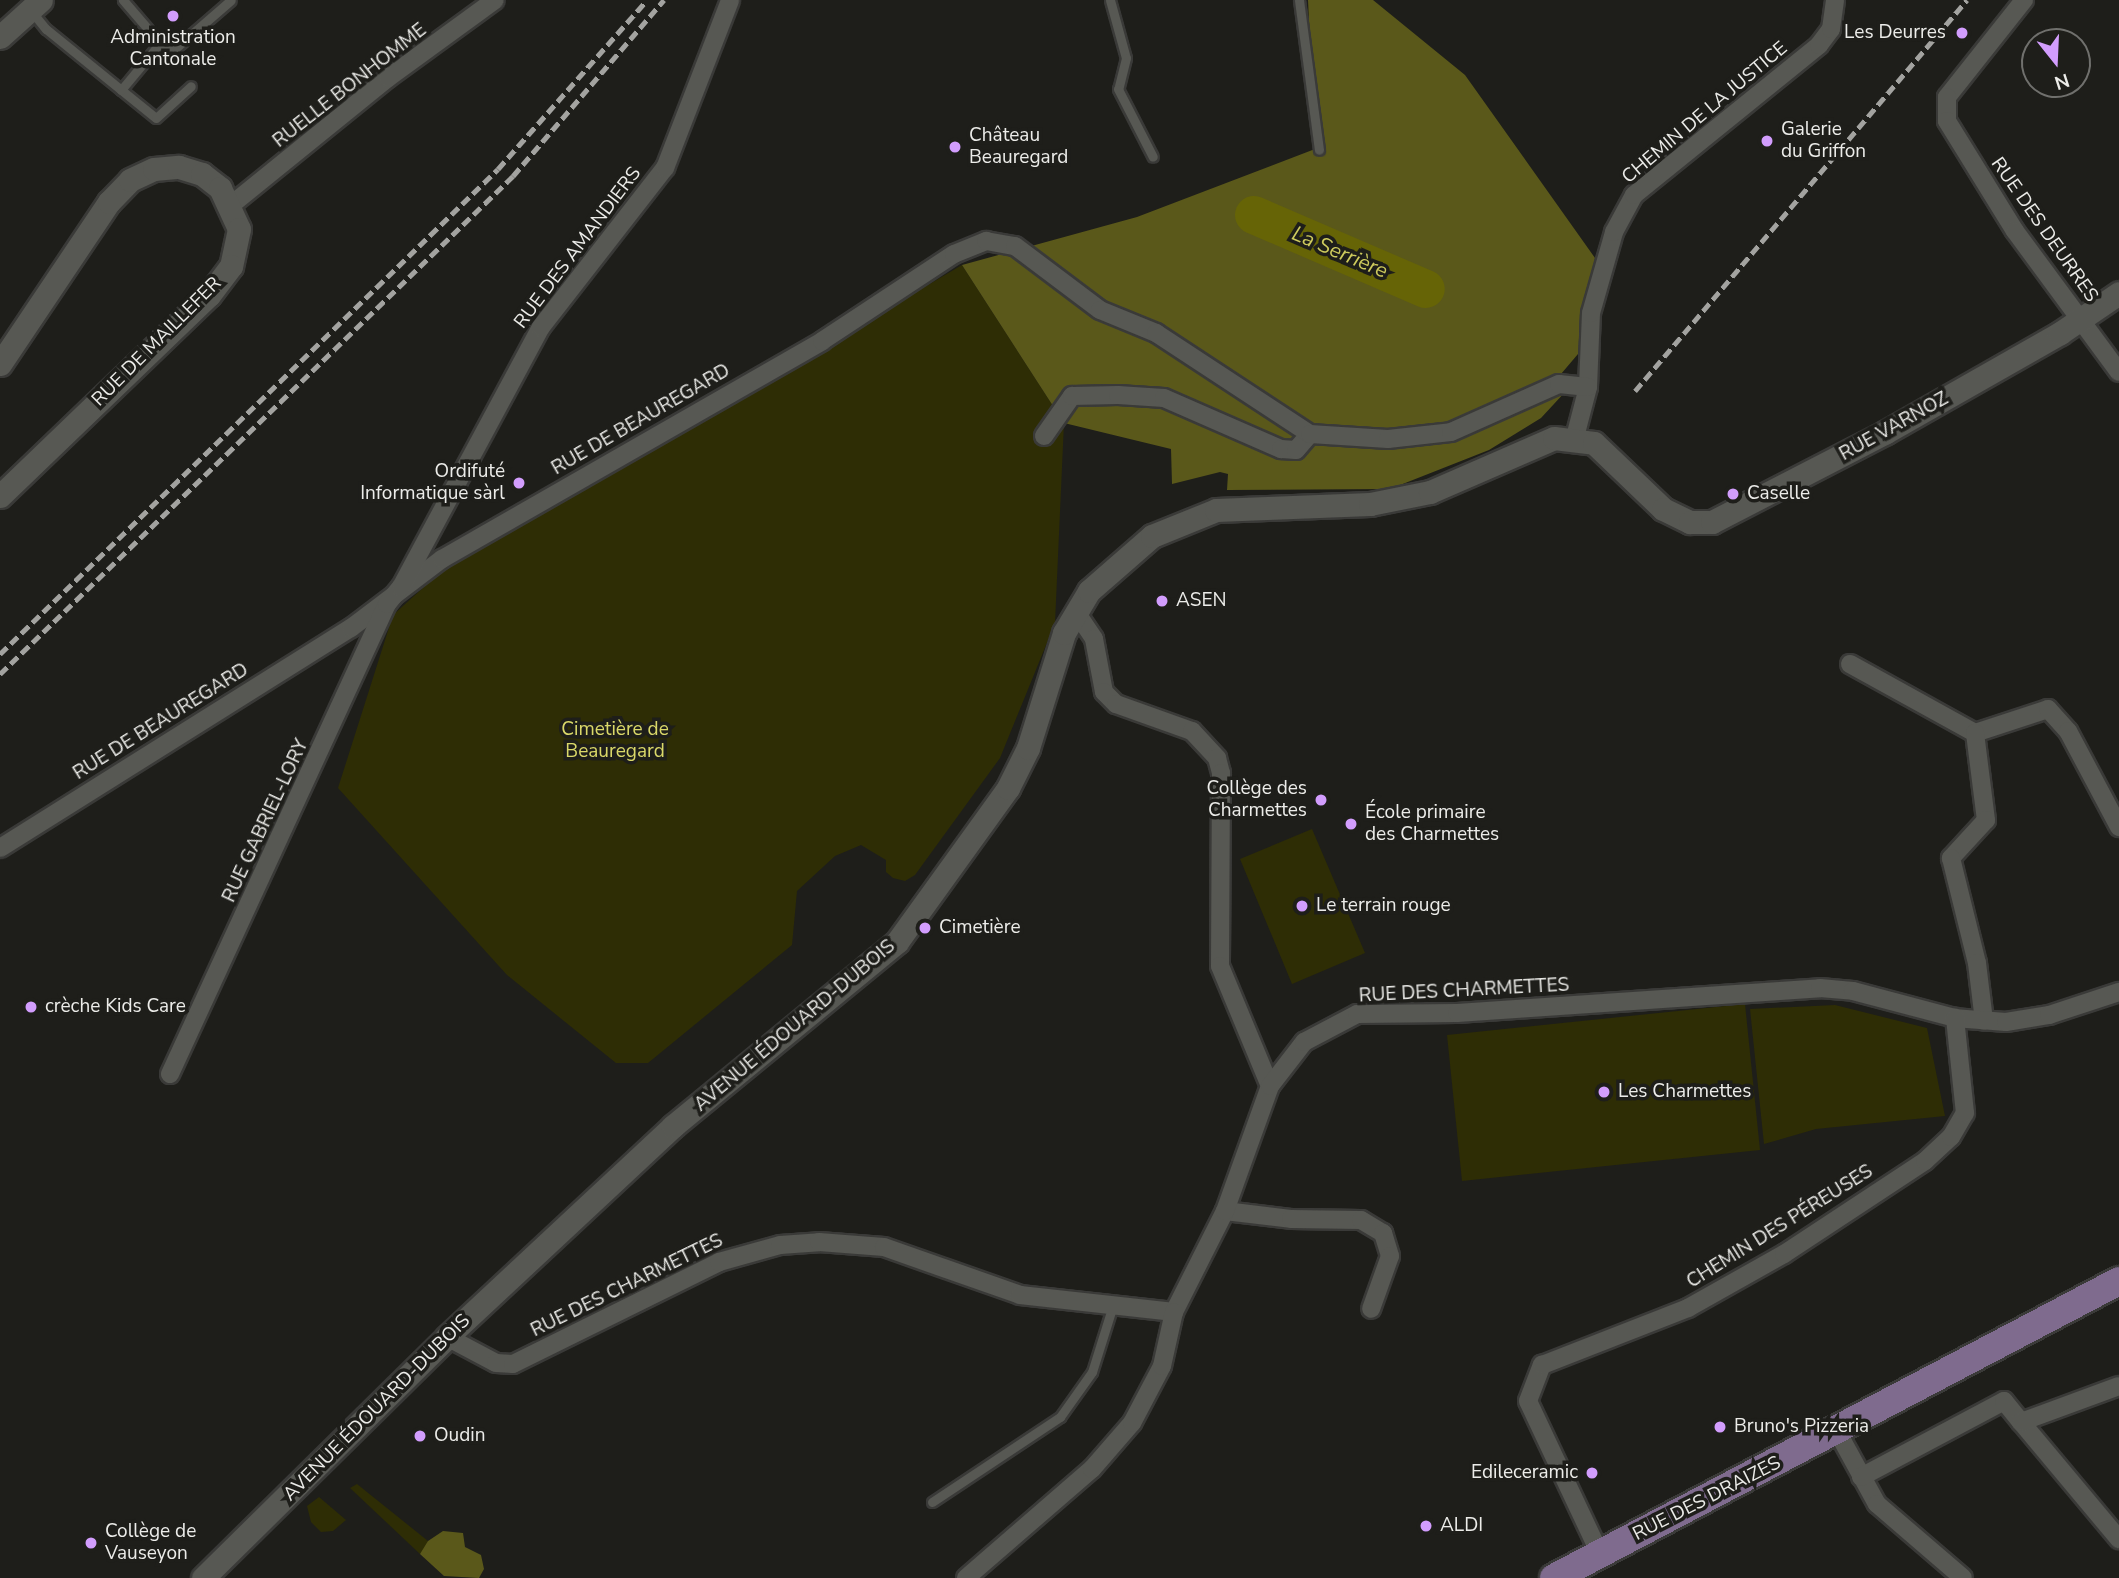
<!DOCTYPE html>
<meta charset="utf-8">
<style>
body{margin:0}
#map{position:relative;width:2119px;height:1578px;overflow:hidden;background:#1e1e1a;font-family:"Nunito Sans",sans-serif}
div>[style]{position:absolute}
[style*='--x']{left:calc(var(--x)*1px);top:calc(var(--y)*1px);width:calc(var(--w)*1px);rotate:calc(var(--a)*1deg)}
.green>*{inset:0;background:#2e2d05}
.forest>*{inset:0;background:#5a581a}
.river>*{height:38px;margin:-19px;padding:0 19px;transform-origin:19px;border-radius:19px;background:#666406}
.roads{filter:drop-shadow(2px 0 #3a3a38) drop-shadow(-2px 0 #3a3a38) drop-shadow(0 2px #3a3a38) drop-shadow(0 -2px #3a3a38)}
.service>*{height:9px;margin:-4.5px;padding:0 4.5px;transform-origin:4.5px;border-radius:4.5px;background:#575853}
.minor>*{height:18px;margin:-9px;padding:0 9px;transform-origin:9px;border-radius:9px;background:#575853}
.tertiary>*{height:23px;margin:-11.5px;padding:0 11.5px;transform-origin:11.5px;border-radius:11.5px;background:#575853}
.primary>*{height:28px;margin:-14px;padding:0 14px;transform-origin:14px;border-radius:14px;background:#7f6b8e}
.rail>*{height:5px;margin-top:-2.5px;transform-origin:0;background:repeating-linear-gradient(90deg,#a3a3a0 0 10px,transparent 0 15px)}
.dots>*{width:19px;height:19px;translate:-50% -50%;box-sizing:border-box;border:4px solid #1e1e1a;border-radius:50%}
span{translate:-50% -50%;white-space:nowrap;text-align:center;line-height:1.15;-webkit-text-stroke:7px #1e1e1a;paint-order:stroke}
.poi-label{font-size:19px;color:#ecece9}
.right{translate:-100% -50%;text-align:right}
.left{translate:0 -50%;text-align:left}
.street-label{font-size:19px;color:#ecece9}
.park-label{font-size:19px;color:#dad869}
.water-label{font-size:21px;color:#cecb5d;font-style:italic}
.north{position:absolute;left:2021px;top:28px;width:70px;height:70px;box-sizing:border-box;background:#1e1e1a;border:2px solid #70706d;border-radius:50%;rotate:162deg;font-size:19px;font-weight:700;line-height:28px;text-align:center;color:#ecece9}
.north::after{content:'';display:block;margin:auto;width:24px;height:32px;background:#d29dfd;clip-path:polygon(50% 0,100% 100%,50% 72%,0 100%)}
</style>
<div id="map">
<div class="green">
<div style="clip-path:polygon(962px 265px,1064px 423px,1055px 623px,1000px 758px,915px 875px,905px 881px,893px 878px,886px 872px,886px 860px,861px 845px,835px 856px,797px 891px,792px 945px,648px 1063px,616px 1063px,507px 975px,338px 788px,393px 615px,445px 568px)"></div>
<div style="clip-path:polygon(1312px 829px,1365px 953px,1292px 984px,1240px 859px)"></div>
<div style="clip-path:polygon(1745px 1004px,1760px 1150px,1462px 1181px,1447px 1035px)"></div>
<div style="clip-path:polygon(1835px 1005px,1927px 1028px,1945px 1116px,1816px 1129px,1764px 1144px,1750px 1009px)"></div>
<div style="clip-path:polygon(357px 1484px,428px 1541px,427px 1548px,420px 1554px,350px 1488px)"></div>
<div style="clip-path:polygon(319px 1497px,346px 1520px,333px 1531px,321px 1532px,311px 1522px,307px 1506px)"></div>
</div>
<div class="forest">
<div style="clip-path:polygon(1308px 0,1373px 0,1465px 75px,1595px 258px,1578px 354px,1561px 374px,1566px 391px,1541px 418px,1489px 450px,1390px 489px,1227px 490px,1228px 474px,1220px 472px,1172px 484px,1171px 449px,1064px 423px,962px 265px,1137px 217px,1315px 149px)"></div>
<div style="clip-path:polygon(443px 1531px,463px 1533px,465px 1547px,481px 1555px,484px 1569px,479px 1578px,444px 1576px,420px 1554px,428px 1541px)"></div>
</div>
<div class="river">
<div style="--x:1254;--y:215;--w:187;--a:23.3"></div>
</div>
<div class="roads">
<div class="service">
<div style="--x:1110;--y:0;--w:60;--a:74.6"></div>
<div style="--x:1126;--y:58;--w:32;--a:104"></div>
<div style="--x:1118;--y:89;--w:76;--a:62.8"></div>
<div style="--x:1299;--y:0;--w:151;--a:82.4"></div>
<div style="--x:32;--y:12;--w:22;--a:51"></div>
<div style="--x:46;--y:29;--w:141;--a:39"></div>
<div style="--x:156;--y:118;--w:47;--a:-42.4"></div>
<div style="--x:160;--y:43;--w:14;--a:39"></div>
<div style="--x:171;--y:52;--w:79;--a:-40.9"></div>
<div style="--x:121;--y:90;--w:61;--a:-50.3"></div>
<div style="--x:160;--y:43;--w:57;--a:-130.7"></div>
<div style="--x:932;--y:1502;--w:154;--a:-33.6"></div>
<div style="--x:1060;--y:1417;--w:55;--a:-54.6"></div>
<div style="--x:1092;--y:1372;--w:67;--a:-72.6"></div>
</div>
<div class="minor">
<div style="--x:2024;--y:0;--w:124;--a:128.4"></div>
<div style="--x:1947;--y:97;--w:24;--a:90"></div>
<div style="--x:1947;--y:121;--w:129;--a:58.3"></div>
<div style="--x:2015;--y:231;--w:175;--a:53.6"></div>
<div style="--x:231;--y:205;--w:202;--a:-39"></div>
<div style="--x:388;--y:78;--w:132;--a:-36.1"></div>
<div style="--x:1044;--y:436;--w:49;--a:-55"></div>
<div style="--x:1072;--y:396;--w:46;--a:-1.2"></div>
<div style="--x:1118;--y:395;--w:46;--a:3.7"></div>
<div style="--x:1164;--y:398;--w:128;--a:23.6"></div>
<div style="--x:1281;--y:449;--w:15;--a:4"></div>
<div style="--x:1296;--y:450;--w:21;--a:-49"></div>
<div style="--x:1575;--y:437;--w:52;--a:-75.4"></div>
<div style="--x:1588;--y:387;--w:74;--a:-87.7"></div>
<div style="--x:1591;--y:313;--w:84;--a:-74.1"></div>
<div style="--x:1614;--y:232;--w:42;--a:-61.6"></div>
<div style="--x:1634;--y:195;--w:238;--a:-39"></div>
<div style="--x:1819;--y:45;--w:20;--a:-53"></div>
<div style="--x:1831;--y:29;--w:29;--a:-82"></div>
<div style="--x:1076;--y:612;--w:32;--a:56"></div>
<div style="--x:1094;--y:639;--w:54;--a:79.3"></div>
<div style="--x:1104;--y:692;--w:17;--a:45"></div>
<div style="--x:1116;--y:704;--w:81;--a:19.6"></div>
<div style="--x:1192;--y:731;--w:37;--a:47"></div>
<div style="--x:1217;--y:758;--w:16;--a:75"></div>
<div style="--x:1221;--y:773;--w:193;--a:90.3"></div>
<div style="--x:1220;--y:966;--w:130;--a:67.4"></div>
<div style="--x:1850;--y:664;--w:143;--a:28.9"></div>
<div style="--x:1975;--y:733;--w:77;--a:-18.2"></div>
<div style="--x:2048;--y:709;--w:30;--a:48"></div>
<div style="--x:2068;--y:731;--w:109;--a:62"></div>
<div style="--x:1975;--y:733;--w:88;--a:82.8"></div>
<div style="--x:1986;--y:820;--w:52;--a:132.6"></div>
<div style="--x:1951;--y:858;--w:108;--a:76.1"></div>
<div style="--x:1977;--y:963;--w:58;--a:83.1"></div>
<div style="--x:0;--y:848;--w:414;--a:-32.1"></div>
<div style="--x:351;--y:628;--w:114;--a:-37.2"></div>
<div style="--x:442;--y:559;--w:438;--a:-29.8"></div>
<div style="--x:822;--y:341;--w:158;--a:-33.4"></div>
<div style="--x:954;--y:254;--w:35;--a:-22"></div>
<div style="--x:986;--y:241;--w:29;--a:10"></div>
<div style="--x:1015;--y:246;--w:106;--a:37"></div>
<div style="--x:1100;--y:310;--w:61;--a:22.3"></div>
<div style="--x:1156;--y:333;--w:184;--a:33.3"></div>
<div style="--x:1310;--y:434;--w:78;--a:3.7"></div>
<div style="--x:1388;--y:439;--w:63;--a:-6.3"></div>
<div style="--x:1451;--y:432;--w:118;--a:-24"></div>
<div style="--x:1559;--y:384;--w:29;--a:6"></div>
<div style="--x:170;--y:1074;--w:518;--a:-65.22"></div>
<div style="--x:387;--y:604;--w:22;--a:-51"></div>
<div style="--x:401;--y:587;--w:295;--a:-61.7"></div>
<div style="--x:541;--y:327;--w:202;--a:-52.1"></div>
<div style="--x:665;--y:168;--w:180;--a:-68.8"></div>
<div style="--x:1225;--y:1211;--w:66;--a:6.9"></div>
<div style="--x:1291;--y:1219;--w:70;--a:0.8"></div>
<div style="--x:1361;--y:1220;--w:26;--a:31"></div>
<div style="--x:1383;--y:1233;--w:24;--a:73"></div>
<div style="--x:1390;--y:1256;--w:56;--a:109.7"></div>
<div style="--x:447;--y:1337;--w:55;--a:28"></div>
<div style="--x:496;--y:1363;--w:17;--a:3"></div>
<div style="--x:513;--y:1364;--w:230;--a:-26.3"></div>
<div style="--x:719;--y:1262;--w:63;--a:-15.6"></div>
<div style="--x:780;--y:1245;--w:39;--a:-4"></div>
<div style="--x:819;--y:1242;--w:65;--a:4.4"></div>
<div style="--x:884;--y:1247;--w:144;--a:19.4"></div>
<div style="--x:1020;--y:1295;--w:155;--a:6.3"></div>
<div style="--x:1174;--y:1312;--w:113;--a:-63.2"></div>
<div style="--x:1225;--y:1211;--w:133;--a:-70.2"></div>
<div style="--x:1270;--y:1086;--w:56;--a:-52.3"></div>
<div style="--x:1304;--y:1042;--w:60;--a:-27.8"></div>
<div style="--x:1357;--y:1014;--w:100;--a:-0.6"></div>
<div style="--x:1457;--y:1013;--w:364;--a:-3.9"></div>
<div style="--x:1820;--y:988;--w:33;--a:5"></div>
<div style="--x:1853;--y:991;--w:106;--a:14.8"></div>
<div style="--x:1955;--y:1018;--w:51;--a:4.5"></div>
<div style="--x:2006;--y:1022;--w:44;--a:-9.2"></div>
<div style="--x:2049;--y:1015;--w:74;--a:-18.2"></div>
<div style="--x:2021;--y:1422;--w:153;--a:50.1"></div>
<div style="--x:1837;--y:1431;--w:83;--a:61.3"></div>
<div style="--x:1877;--y:1504;--w:113;--a:40.7"></div>
<div style="--x:1861;--y:1477;--w:162;--a:-28"></div>
<div style="--x:2004;--y:1401;--w:27;--a:51"></div>
<div style="--x:2021;--y:1422;--w:104;--a:-20.2"></div>
<div style="--x:1600;--y:1554;--w:169;--a:-115.2"></div>
<div style="--x:1528;--y:1401;--w:39;--a:-69"></div>
<div style="--x:1542;--y:1365;--w:157;--a:-21.3"></div>
<div style="--x:1688;--y:1308;--w:110;--a:-29.4"></div>
<div style="--x:1784;--y:1254;--w:169;--a:-33.4"></div>
<div style="--x:1925;--y:1161;--w:35;--a:-43"></div>
<div style="--x:1951;--y:1137;--w:28;--a:-60"></div>
<div style="--x:1965;--y:1113;--w:96;--a:-96"></div>
<div style="--x:966;--y:1578;--w:167;--a:-40.9"></div>
<div style="--x:1092;--y:1469;--w:61;--a:-49"></div>
<div style="--x:1132;--y:1423;--w:64;--a:-62.2"></div>
<div style="--x:1162;--y:1366;--w:55;--a:-77.5"></div>
</div>
<div class="tertiary">
<div style="--x:0;--y:37;--w:55;--a:-42.1"></div>
<div style="--x:0;--y:364;--w:195;--a:-56.1"></div>
<div style="--x:109;--y:202;--w:30;--a:-46"></div>
<div style="--x:130;--y:180;--w:26;--a:-25"></div>
<div style="--x:154;--y:169;--w:25;--a:-5"></div>
<div style="--x:179;--y:167;--w:24;--a:17"></div>
<div style="--x:202;--y:174;--w:23;--a:38"></div>
<div style="--x:220;--y:188;--w:45;--a:65.1"></div>
<div style="--x:239;--y:229;--w:38;--a:102"></div>
<div style="--x:231;--y:266;--w:36;--a:127"></div>
<div style="--x:209;--y:295;--w:290;--a:136.1"></div>
<div style="--x:203;--y:1578;--w:343;--a:-44.6"></div>
<div style="--x:447;--y:1337;--w:309;--a:-43"></div>
<div style="--x:673;--y:1126;--w:290;--a:-39.4"></div>
<div style="--x:897;--y:942;--w:190;--a:-54.2"></div>
<div style="--x:1008;--y:788;--w:45;--a:-63.4"></div>
<div style="--x:1028;--y:748;--w:121;--a:-72.6"></div>
<div style="--x:1064;--y:633;--w:49;--a:-59.2"></div>
<div style="--x:1089;--y:591;--w:84;--a:-41.1"></div>
<div style="--x:1152;--y:536;--w:69;--a:-22.1"></div>
<div style="--x:1216;--y:510;--w:154;--a:-2.2"></div>
<div style="--x:1370;--y:504;--w:61;--a:-11.3"></div>
<div style="--x:1430;--y:492;--w:135;--a:-23.5"></div>
<div style="--x:1554;--y:438;--w:40;--a:7.1"></div>
<div style="--x:1594;--y:443;--w:95;--a:43.7"></div>
<div style="--x:1663;--y:509;--w:30;--a:26"></div>
<div style="--x:1690;--y:522;--w:22;--a:0"></div>
<div style="--x:1712;--y:522;--w:196;--a:-27.3"></div>
<div style="--x:1886;--y:432;--w:200;--a:-29.6"></div>
<div style="--x:2060;--y:333;--w:71;--a:-34.1"></div>
</div>
<div class="primary">
<div style="--x:1554;--y:1578;--w:638;--a:-27.73"></div>
</div>
</div>
<div class="rail">
<div style="--x:1635;--y:391;--w:513;--a:-49.67"></div>
<div style="--x:0;--y:654;--w:695;--a:-44.24"></div>
<div style="--x:498;--y:169;--w:225;--a:-48.6"></div>
<div style="--x:0;--y:674;--w:715;--a:-44.15"></div>
<div style="--x:513;--y:176;--w:232;--a:-49.4"></div>
</div>
<div class="dots">
<div style="left:173px;top:16px;background:#d29dfd"></div>
<div style="left:1962px;top:33px;background:#d29dfd"></div>
<div style="left:1767px;top:141px;background:#d29dfd"></div>
<div style="left:955px;top:147px;background:#d29dfd"></div>
<div style="left:519px;top:483px;background:#d29dfd"></div>
<div style="left:1733px;top:494px;background:#d29dfd"></div>
<div style="left:1162px;top:601px;background:#d29dfd"></div>
<div style="left:1321px;top:800px;background:#d29dfd"></div>
<div style="left:1351px;top:824px;background:#d29dfd"></div>
<div style="left:1302px;top:906px;background:#d29dfd"></div>
<div style="left:925px;top:928px;background:#d29dfd"></div>
<div style="left:31px;top:1007px;background:#d29dfd"></div>
<div style="left:1604px;top:1092px;background:#d29dfd"></div>
<div style="left:1720px;top:1427px;background:#d29dfd"></div>
<div style="left:420px;top:1436px;background:#d29dfd"></div>
<div style="left:1592px;top:1473px;background:#d29dfd"></div>
<div style="left:1426px;top:1526px;background:#d29dfd"></div>
<div style="left:91px;top:1543px;background:#d29dfd"></div>
</div>
<div class="poi-label">
<span class="right" style="left:1946px;top:33px">Les Deurres</span>
<span style="left:173px;top:49px">Administration<br>Cantonale</span>
<span class="left" style="left:1781px;top:141px">Galerie<br>du Griffon</span>
<span class="left" style="left:969px;top:147px">Château<br>Beauregard</span>
<span class="right" style="left:505px;top:483px">Ordifuté<br>Informatique sàrl</span>
<span class="left" style="left:1747px;top:494px">Caselle</span>
<span class="left" style="left:1176px;top:601px">ASEN</span>
<span class="right" style="left:1307px;top:800px">Collège des<br>Charmettes</span>
<span class="left" style="left:1365px;top:824px">École primaire<br>des Charmettes</span>
<span class="left" style="left:1316px;top:906px">Le terrain rouge</span>
<span class="left" style="left:939px;top:928px">Cimetière</span>
<span class="left" style="left:45px;top:1007px">crèche Kids Care</span>
<span class="left" style="left:1618px;top:1092px">Les Charmettes</span>
<span class="left" style="left:1734px;top:1427px">Bruno's Pizzeria</span>
<span class="left" style="left:434px;top:1436px">Oudin</span>
<span class="right" style="left:1578px;top:1473px">Edileceramic</span>
<span class="left" style="left:1440px;top:1526px">ALDI</span>
<span class="left" style="left:105px;top:1543px">Collège de<br>Vauseyon</span>
</div>
<div class="street-label">
<span style="left:350px;top:86px;rotate:-38deg">RUELLE BONHOMME</span>
<span style="left:1705px;top:113px;rotate:-40deg">CHEMIN DE LA JUSTICE</span>
<span style="left:2044px;top:230px;rotate:55deg">RUE DES DEURRES</span>
<span style="left:578px;top:248px;rotate:-53deg">RUE DES AMANDIERS</span>
<span style="left:157px;top:342px;rotate:-45deg">RUE DE MAILLEFER</span>
<span style="left:641px;top:420px;rotate:-30deg">RUE DE BEAUREGARD</span>
<span style="left:1894px;top:427px;rotate:-29deg">RUE VARNOZ</span>
<span style="left:161px;top:722px;rotate:-32deg">RUE DE BEAUREGARD</span>
<span style="left:266px;top:821px;rotate:-65deg">RUE GABRIEL-LORY</span>
<span style="left:1464px;top:991px;rotate:-3deg">RUE DES CHARMETTES</span>
<span style="left:795px;top:1026px;rotate:-40deg">AVENUE ÉDOUARD-DUBOIS</span>
<span style="left:1780px;top:1227px;rotate:-32deg">CHEMIN DES PÉREUSES</span>
<span style="left:627px;top:1286px;rotate:-26deg">RUE DES CHARMETTES</span>
<span style="left:377px;top:1408px;rotate:-45deg">AVENUE ÉDOUARD-DUBOIS</span>
<span style="left:1707px;top:1499px;rotate:-27deg">RUE DES DRAIZES</span>
</div>
<div class="park-label">
<span style="left:615px;top:741px">Cimetière de<br>Beauregard</span>
</div>
<div class="water-label">
<span style="left:1340px;top:252px;rotate:23deg">La Serrière</span>
</div>
<div class="north">N</div>
</div>
